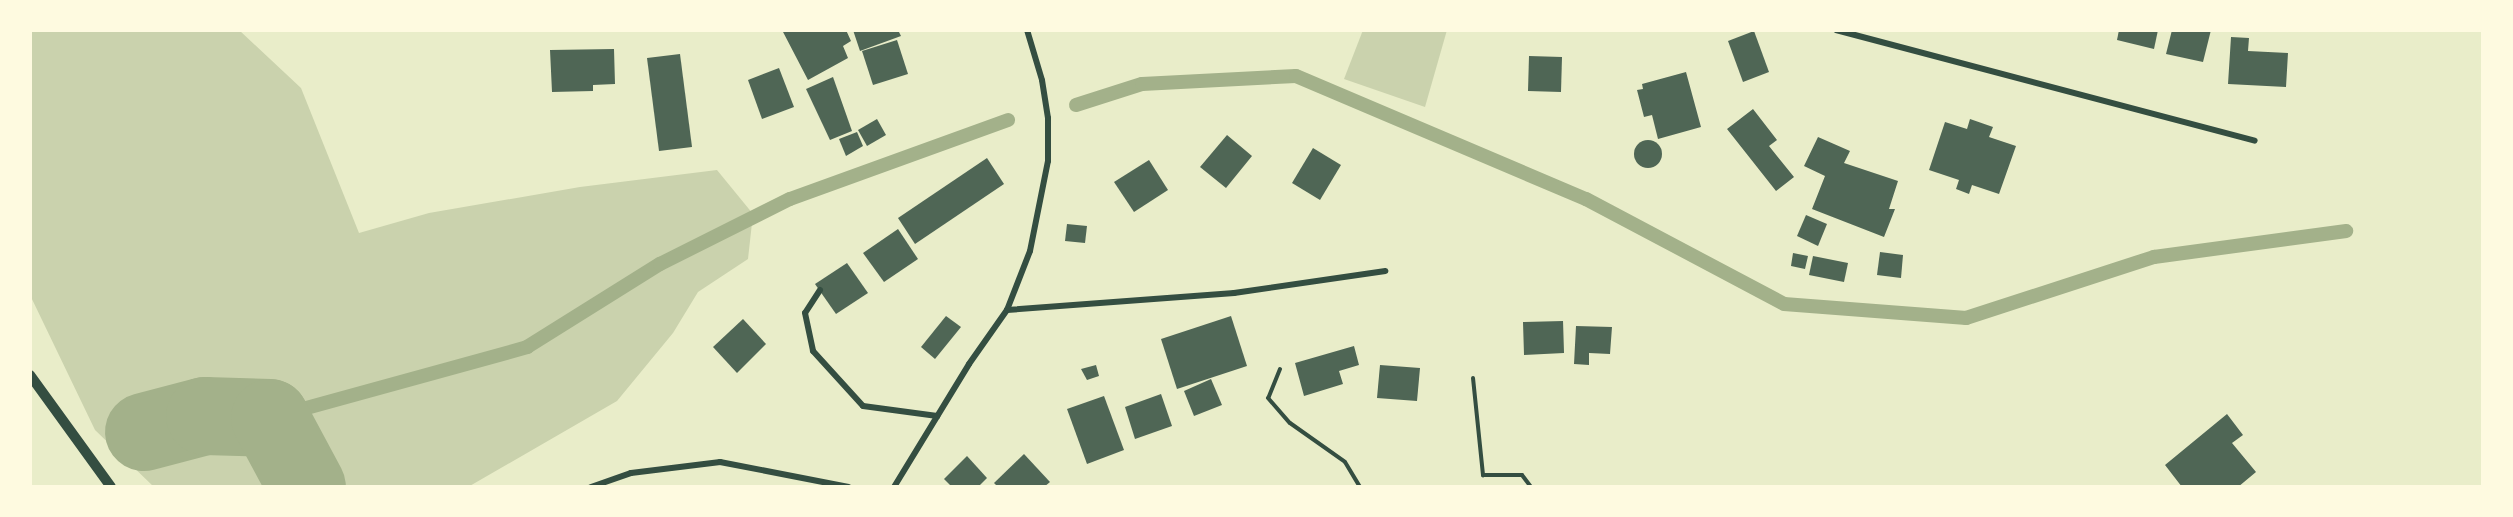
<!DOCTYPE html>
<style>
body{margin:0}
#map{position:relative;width:2513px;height:517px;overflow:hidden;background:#e9edc9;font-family:Roboto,sans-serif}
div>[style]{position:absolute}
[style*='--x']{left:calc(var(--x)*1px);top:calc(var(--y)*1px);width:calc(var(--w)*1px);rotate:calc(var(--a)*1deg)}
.green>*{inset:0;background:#cad2ad}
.stream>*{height:14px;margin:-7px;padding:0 7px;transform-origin:7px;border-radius:7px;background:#a3b18a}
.river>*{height:78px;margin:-39px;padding:0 39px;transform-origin:39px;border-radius:39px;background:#a3b18a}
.building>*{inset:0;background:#4f6655}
.round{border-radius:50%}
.path>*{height:4px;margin:-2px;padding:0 2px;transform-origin:2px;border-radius:2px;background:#344e41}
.minor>*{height:6px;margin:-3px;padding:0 3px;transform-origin:3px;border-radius:3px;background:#344e41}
.tertiary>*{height:10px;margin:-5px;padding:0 5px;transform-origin:5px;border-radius:5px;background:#344e41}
span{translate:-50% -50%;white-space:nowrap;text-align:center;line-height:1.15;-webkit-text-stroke:4.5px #fefae0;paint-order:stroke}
.frame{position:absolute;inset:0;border:32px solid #fefae0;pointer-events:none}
</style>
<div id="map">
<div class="green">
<div style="clip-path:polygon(30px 30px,239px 30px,301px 88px,359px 233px,429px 213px,580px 187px,717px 170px,753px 214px,748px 259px,698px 292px,673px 333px,617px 401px,468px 487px,154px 487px,95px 430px,30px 295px)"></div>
<div style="clip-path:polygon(1363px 30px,1447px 30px,1425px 107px,1344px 79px)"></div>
</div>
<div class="stream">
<div style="--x:1076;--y:105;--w:69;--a:-17.7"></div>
<div style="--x:1142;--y:84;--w:154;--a:-3"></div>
<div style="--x:1296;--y:76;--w:315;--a:23"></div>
<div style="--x:1586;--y:199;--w:224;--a:27.9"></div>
<div style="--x:1784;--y:304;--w:183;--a:4.4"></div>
<div style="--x:1966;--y:318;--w:198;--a:-18"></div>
<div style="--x:2154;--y:257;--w:194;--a:-7.7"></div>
<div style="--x:270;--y:418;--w:267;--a:-15.4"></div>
<div style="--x:527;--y:347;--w:157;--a:-32"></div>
<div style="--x:660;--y:264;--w:145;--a:-26.6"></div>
<div style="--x:790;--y:199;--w:232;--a:-19.9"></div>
</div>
<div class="river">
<div style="--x:144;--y:432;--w:63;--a:-14.7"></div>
<div style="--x:205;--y:416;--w:65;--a:1.8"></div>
<div style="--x:270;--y:418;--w:78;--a:61.8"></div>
</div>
<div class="building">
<div style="clip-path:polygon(782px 30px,846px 30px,851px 41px,843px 46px,848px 58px,808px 80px)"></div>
<div style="clip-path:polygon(853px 30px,898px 30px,901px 36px,860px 51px)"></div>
<div style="clip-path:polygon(2119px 30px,2158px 30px,2154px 49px,2117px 40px)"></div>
<div style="clip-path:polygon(2172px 30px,2211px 30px,2203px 62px,2166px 54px)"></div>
<div style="clip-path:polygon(1754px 31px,1769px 72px,1743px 82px,1728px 41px)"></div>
<div style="clip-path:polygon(2231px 37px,2249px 38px,2248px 51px,2288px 53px,2286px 87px,2228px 84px)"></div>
<div style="clip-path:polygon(897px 40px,908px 74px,873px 85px,862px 51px)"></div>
<div style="clip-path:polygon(614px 49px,615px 84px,593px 85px,593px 91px,552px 92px,550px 50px)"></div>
<div style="clip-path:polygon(680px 54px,692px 147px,659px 151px,647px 58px)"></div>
<div style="clip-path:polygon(1529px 56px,1562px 57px,1561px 92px,1528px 91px)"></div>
<div style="clip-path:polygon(779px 68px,794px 107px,762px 119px,748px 80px)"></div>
<div style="clip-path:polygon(1686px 72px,1701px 127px,1658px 139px,1652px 115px,1644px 117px,1637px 90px,1643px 89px,1642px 84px)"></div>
<div style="clip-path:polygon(833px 77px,852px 131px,830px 140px,806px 89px)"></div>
<div style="clip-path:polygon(1753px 109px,1777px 140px,1769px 146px,1794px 177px,1776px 191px,1727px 129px)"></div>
<div style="clip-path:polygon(877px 119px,886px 135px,867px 146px,858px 130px)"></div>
<div style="clip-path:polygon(1970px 119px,1993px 127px,1989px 137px,2016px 146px,1999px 194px,1972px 185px,1969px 194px,1956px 189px,1959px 180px,1929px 170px,1945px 122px,1967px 129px)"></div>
<div style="clip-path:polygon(857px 132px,863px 146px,846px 156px,839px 139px)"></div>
<div style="clip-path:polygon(1227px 135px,1252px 156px,1226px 188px,1200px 167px)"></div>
<div style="clip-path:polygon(1818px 137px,1850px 151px,1844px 163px,1898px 181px,1889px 209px,1895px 209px,1884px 237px,1812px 209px,1825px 176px,1804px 166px)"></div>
<div class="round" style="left:1634px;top:140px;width:28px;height:28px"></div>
<div style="clip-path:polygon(1313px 148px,1341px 165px,1320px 200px,1292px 183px)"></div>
<div style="clip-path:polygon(987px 158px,1004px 184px,915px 244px,898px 218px)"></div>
<div style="clip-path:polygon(1149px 160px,1168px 190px,1134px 212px,1114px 182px)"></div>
<div style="clip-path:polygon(1806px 215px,1827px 224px,1818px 246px,1797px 236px)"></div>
<div style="clip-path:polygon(1067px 224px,1087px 226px,1085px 243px,1065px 241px)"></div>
<div style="clip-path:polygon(898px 229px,918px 259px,884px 282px,863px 253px)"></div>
<div style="clip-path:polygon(1880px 252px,1903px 255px,1901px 278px,1877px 275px)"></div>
<div style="clip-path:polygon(1793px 253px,1808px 256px,1805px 269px,1791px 266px)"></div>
<div style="clip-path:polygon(1813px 256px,1848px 263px,1844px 282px,1809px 275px)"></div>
<div style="clip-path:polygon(847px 263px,868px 293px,836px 314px,815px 284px)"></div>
<div style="clip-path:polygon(946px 316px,961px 327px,935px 359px,921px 347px)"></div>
<div style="clip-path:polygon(1231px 316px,1247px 366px,1177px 389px,1161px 339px)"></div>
<div style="clip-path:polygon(743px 319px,766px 344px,737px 373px,713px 347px)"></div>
<div style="clip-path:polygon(1563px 321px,1564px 353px,1524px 355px,1523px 322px)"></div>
<div style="clip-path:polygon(1576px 326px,1612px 327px,1610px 354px,1589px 353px,1589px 365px,1574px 364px)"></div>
<div style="clip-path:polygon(1354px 346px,1359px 365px,1339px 371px,1343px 384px,1304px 396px,1295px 363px)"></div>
<div style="clip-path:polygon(1096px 365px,1099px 376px,1087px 380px,1081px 369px)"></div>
<div style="clip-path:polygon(1380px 365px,1420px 368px,1417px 401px,1377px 398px)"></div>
<div style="clip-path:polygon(1211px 379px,1222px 405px,1194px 416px,1184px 391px)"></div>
<div style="clip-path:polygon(1161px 394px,1172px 426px,1135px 439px,1125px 407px)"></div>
<div style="clip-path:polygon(1104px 396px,1124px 450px,1087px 464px,1067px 409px)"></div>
<div style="clip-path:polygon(2227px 414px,2243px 435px,2232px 443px,2256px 472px,2238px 487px,2182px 487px,2165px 465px)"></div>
<div style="clip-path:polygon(1024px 454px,1050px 482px,1044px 487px,998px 487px,994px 483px)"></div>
<div style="clip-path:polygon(967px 456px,987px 478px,978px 487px,952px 487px,944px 479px)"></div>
</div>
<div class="path">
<div style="--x:1280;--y:369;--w:31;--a:112"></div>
<div style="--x:1268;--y:398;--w:33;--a:49"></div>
<div style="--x:1290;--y:423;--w:67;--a:35.3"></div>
<div style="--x:1345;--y:462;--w:29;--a:59"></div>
<div style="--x:1473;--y:378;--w:98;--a:84.1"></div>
<div style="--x:1483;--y:475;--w:39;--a:0"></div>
<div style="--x:1522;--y:475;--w:15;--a:53"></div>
</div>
<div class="minor">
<div style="--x:1836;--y:30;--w:433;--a:14.8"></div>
<div style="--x:820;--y:290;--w:27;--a:123"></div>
<div style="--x:805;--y:313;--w:39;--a:78"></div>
<div style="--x:813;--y:351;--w:74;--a:47.7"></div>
<div style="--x:863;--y:406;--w:75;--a:7.7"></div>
<div style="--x:1007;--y:310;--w:228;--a:-4.3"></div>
<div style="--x:1234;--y:293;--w:153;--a:-8.3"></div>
<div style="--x:591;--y:487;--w:42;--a:-19.3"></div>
<div style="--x:631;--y:473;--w:90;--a:-7"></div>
<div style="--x:720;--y:462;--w:131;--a:11"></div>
<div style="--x:894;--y:487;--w:144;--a:-58.6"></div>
<div style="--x:969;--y:364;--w:66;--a:-54.9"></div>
<div style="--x:1007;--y:310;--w:63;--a:-68.7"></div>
<div style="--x:1030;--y:251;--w:92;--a:-78.7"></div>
<div style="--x:1048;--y:161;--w:43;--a:-90"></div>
<div style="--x:1048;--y:118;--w:38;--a:-99"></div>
<div style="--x:1042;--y:80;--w:52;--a:-106.7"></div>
</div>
<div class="tertiary">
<div style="--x:30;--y:375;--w:138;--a:54.1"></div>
</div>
<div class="frame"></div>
</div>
